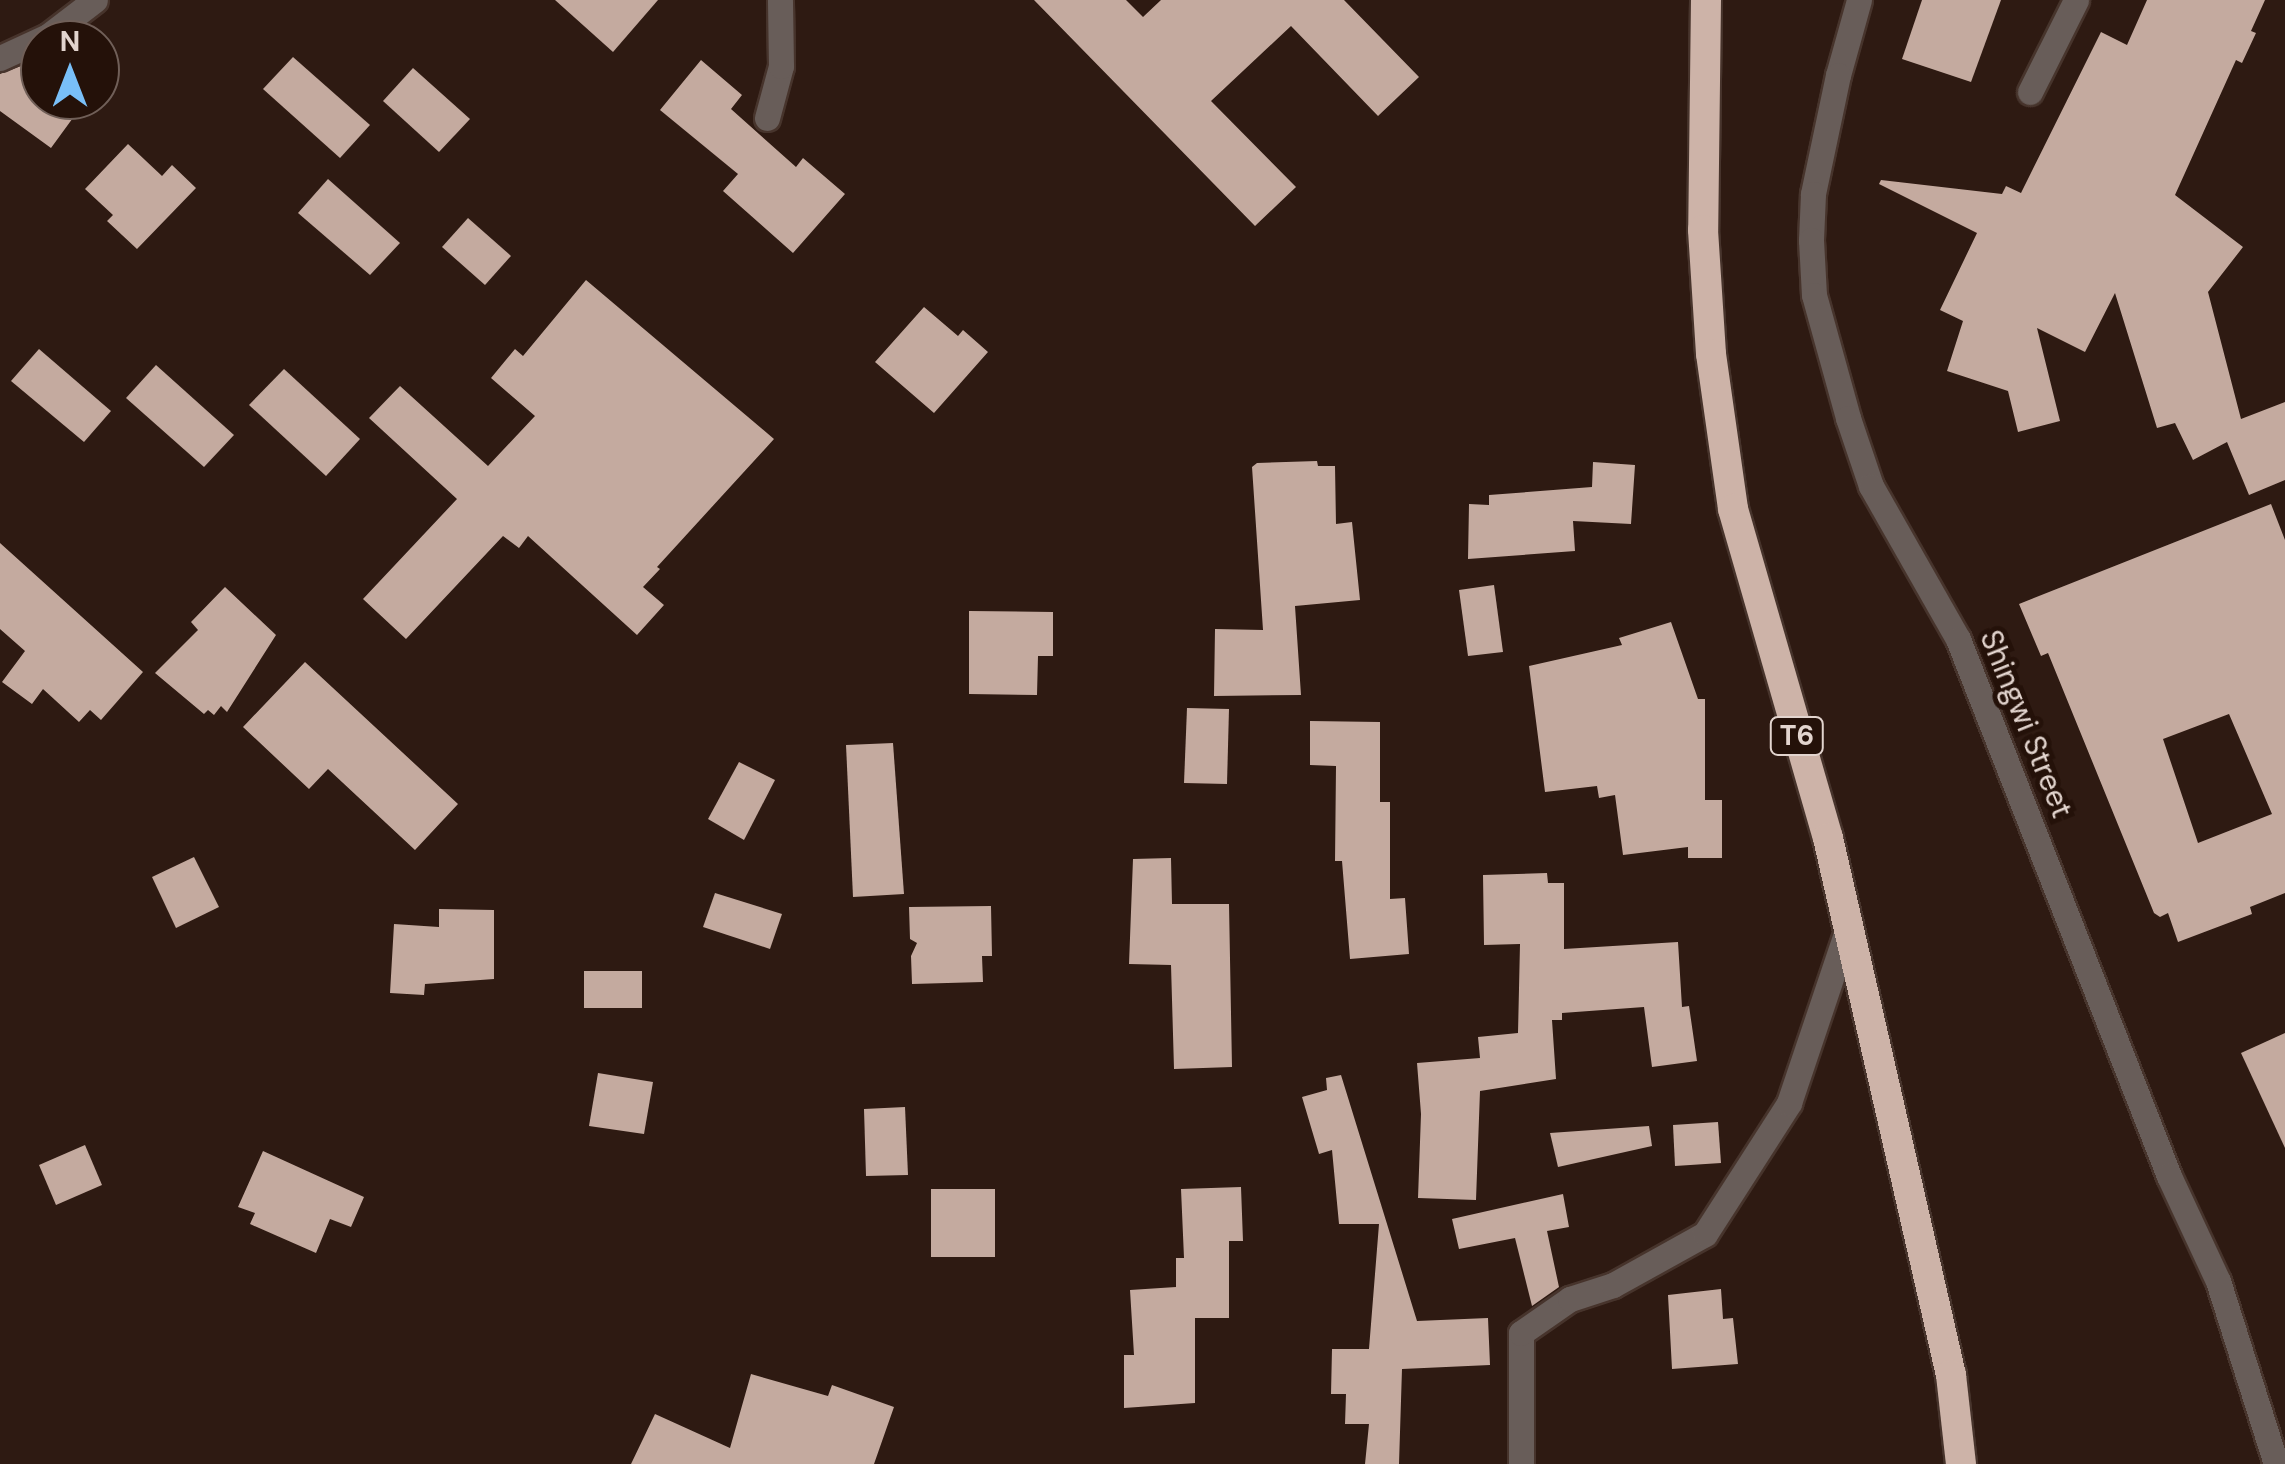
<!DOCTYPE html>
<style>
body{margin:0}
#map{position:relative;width:2285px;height:1464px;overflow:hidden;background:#2e1a12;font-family:"DM Sans",sans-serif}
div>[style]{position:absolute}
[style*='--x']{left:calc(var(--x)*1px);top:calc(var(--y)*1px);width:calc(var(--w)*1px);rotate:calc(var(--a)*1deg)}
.building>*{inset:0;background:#c4aa9f}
.roads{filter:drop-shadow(2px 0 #47342c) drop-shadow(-2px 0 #47342c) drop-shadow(0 2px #47342c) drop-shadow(0 -2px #47342c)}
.minor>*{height:25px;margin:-12.5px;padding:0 12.5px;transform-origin:12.5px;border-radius:12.5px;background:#685d59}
.highway>*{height:30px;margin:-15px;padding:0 15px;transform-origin:15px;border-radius:15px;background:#cdb3a8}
span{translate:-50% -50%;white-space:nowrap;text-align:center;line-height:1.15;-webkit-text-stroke:10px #241109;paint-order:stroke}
.shield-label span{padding:2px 8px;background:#241109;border:2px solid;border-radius:8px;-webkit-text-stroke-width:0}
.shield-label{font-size:28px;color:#e2d4ce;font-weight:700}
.street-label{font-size:30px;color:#e2d4ce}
.north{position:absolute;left:20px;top:20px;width:100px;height:100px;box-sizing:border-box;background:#241109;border:2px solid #705f58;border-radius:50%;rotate:0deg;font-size:28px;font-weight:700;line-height:40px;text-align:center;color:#e2d4ce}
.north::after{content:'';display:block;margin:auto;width:35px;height:45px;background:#79bff8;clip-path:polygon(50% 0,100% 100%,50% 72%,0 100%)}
</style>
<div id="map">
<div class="building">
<div style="clip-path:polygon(555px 0,658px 0,613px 52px)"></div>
<div style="clip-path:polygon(1034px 0,1126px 0,1143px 17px,1161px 0,1344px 0,1419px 77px,1378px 116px,1291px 26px,1211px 101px,1296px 187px,1255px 226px)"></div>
<div style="clip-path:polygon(1922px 0,2001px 0,1971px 82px,1902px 59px)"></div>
<div style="clip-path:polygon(2147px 0,2265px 0,2251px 31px,2256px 33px,2242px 63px,2236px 60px,2175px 195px,2243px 247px,2208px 292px,2241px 419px,2285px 402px,2285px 480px,2249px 495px,2227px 442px,2193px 460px,2175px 423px,2157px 428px,2115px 293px,2085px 352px,2037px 328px,2060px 421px,2018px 432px,2008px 391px,1947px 371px,1963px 321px,1940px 310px,1977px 233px,1879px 184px,1881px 180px,2002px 194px,2006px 186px,2021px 193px,2101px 32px,2127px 45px)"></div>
<div style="clip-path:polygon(293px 57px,370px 125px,340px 158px,263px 89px)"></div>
<div style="clip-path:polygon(701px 60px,742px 95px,731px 109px,796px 167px,803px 158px,845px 194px,793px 253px,723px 191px,738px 174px,660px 110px)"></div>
<div style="clip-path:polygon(21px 66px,40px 79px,40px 100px,86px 100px,51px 148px,0 111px,0 74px)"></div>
<div style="clip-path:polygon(413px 68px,470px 119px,439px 152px,383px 101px)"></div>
<div style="clip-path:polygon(128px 144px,162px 176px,172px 165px,196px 188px,137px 249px,107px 221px,113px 215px,85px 189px)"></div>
<div style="clip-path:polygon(328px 179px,400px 243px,370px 275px,298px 213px)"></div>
<div style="clip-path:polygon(468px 218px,511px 256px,485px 285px,442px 247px)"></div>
<div style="clip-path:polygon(586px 280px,774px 439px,657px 567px,660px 569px,643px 587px,664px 605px,637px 635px,528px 536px,519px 548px,503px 536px,406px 639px,363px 599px,457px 499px,369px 418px,400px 386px,488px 466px,535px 416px,491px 378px,515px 349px,523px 356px)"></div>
<div style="clip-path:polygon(924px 307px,958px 336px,963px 330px,988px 352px,934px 413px,875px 362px)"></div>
<div style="clip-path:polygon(39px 349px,111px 411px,84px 442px,11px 381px)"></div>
<div style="clip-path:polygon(156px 365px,234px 435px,204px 467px,126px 398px)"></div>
<div style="clip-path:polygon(284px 369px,360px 439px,326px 476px,249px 405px)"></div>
<div style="clip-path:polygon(1317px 461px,1318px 466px,1335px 466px,1336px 524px,1352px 522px,1360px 600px,1295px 606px,1301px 695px,1214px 696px,1215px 629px,1263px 630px,1252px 467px,1257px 463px)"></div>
<div style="clip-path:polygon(1593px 462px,1635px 465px,1631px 524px,1573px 521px,1575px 551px,1468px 559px,1469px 504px,1489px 505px,1489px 495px,1592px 487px)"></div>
<div style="clip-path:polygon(evenodd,2271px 504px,2285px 540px,2285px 893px,2250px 907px,2252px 914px,2178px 942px,2168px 913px,2160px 917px,2154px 913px,2048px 653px,2041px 656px,2019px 604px,2271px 504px,2229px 714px,2272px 814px,2198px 843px,2163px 739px,2229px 714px)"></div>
<div style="clip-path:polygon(0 543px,143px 672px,101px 720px,90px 710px,79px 722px,43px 689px,32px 704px,2px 682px,25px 651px,0 629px)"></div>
<div style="clip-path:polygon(1494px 585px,1503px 652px,1468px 656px,1459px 590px)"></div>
<div style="clip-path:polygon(225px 587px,276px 635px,227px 712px,221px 706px,214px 715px,208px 710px,204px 714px,155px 673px,198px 630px,191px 622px)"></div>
<div style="clip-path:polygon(969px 611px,1053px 612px,1053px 656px,1038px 656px,1037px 695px,969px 694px)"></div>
<div style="clip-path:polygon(1671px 622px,1698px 699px,1705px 699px,1705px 800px,1722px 800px,1722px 858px,1688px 858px,1688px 847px,1623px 855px,1615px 795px,1599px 798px,1597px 786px,1545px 792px,1529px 666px,1622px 645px,1619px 638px)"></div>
<div style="clip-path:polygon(305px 662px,458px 804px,415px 850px,328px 769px,309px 789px,243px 727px)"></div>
<div style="clip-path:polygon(1187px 708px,1229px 709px,1227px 784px,1184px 783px)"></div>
<div style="clip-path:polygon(1310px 721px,1380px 722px,1380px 802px,1390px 802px,1390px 899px,1405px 898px,1409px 954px,1350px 959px,1342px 861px,1335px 861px,1336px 766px,1310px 765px)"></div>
<div style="clip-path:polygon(893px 743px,904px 894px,853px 897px,846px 745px)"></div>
<div style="clip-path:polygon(739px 762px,775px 780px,744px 840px,708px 819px)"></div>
<div style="clip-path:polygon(194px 857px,219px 907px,176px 928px,152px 877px)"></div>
<div style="clip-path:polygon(1171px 858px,1172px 904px,1229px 904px,1232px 1067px,1174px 1069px,1171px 965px,1129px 964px,1133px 859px)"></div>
<div style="clip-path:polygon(1547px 873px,1548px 883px,1564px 883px,1564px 949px,1678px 942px,1682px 1007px,1689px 1006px,1697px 1061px,1652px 1067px,1644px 1007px,1562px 1013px,1562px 1020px,1552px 1020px,1556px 1079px,1480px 1091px,1476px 1200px,1418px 1198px,1421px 1114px,1417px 1063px,1480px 1058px,1478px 1037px,1518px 1033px,1520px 944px,1484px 945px,1483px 875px)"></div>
<div style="clip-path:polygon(715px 893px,782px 914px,770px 949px,703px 927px)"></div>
<div style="clip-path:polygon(991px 906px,992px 956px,982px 956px,983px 982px,912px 984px,911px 956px,917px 943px,910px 939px,909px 907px)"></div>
<div style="clip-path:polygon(439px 909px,494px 910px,494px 979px,425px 984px,424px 995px,390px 993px,394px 924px,439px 927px)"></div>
<div style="clip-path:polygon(584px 971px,642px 971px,642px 1008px,584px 1008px)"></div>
<div style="clip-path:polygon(2285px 1033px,2285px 1148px,2241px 1053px)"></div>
<div style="clip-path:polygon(598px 1073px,653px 1082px,644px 1134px,589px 1126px)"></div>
<div style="clip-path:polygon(1341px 1075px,1417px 1321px,1488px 1318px,1490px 1365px,1402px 1369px,1399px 1464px,1365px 1464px,1369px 1424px,1345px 1424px,1346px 1394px,1331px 1394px,1332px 1349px,1369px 1349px,1379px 1224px,1339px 1224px,1332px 1150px,1319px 1154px,1302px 1097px,1327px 1090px,1326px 1078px)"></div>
<div style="clip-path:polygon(905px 1107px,908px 1175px,866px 1176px,864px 1109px)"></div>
<div style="clip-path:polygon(1718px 1122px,1721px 1163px,1675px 1166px,1673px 1125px)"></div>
<div style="clip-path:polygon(1649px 1126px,1652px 1146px,1558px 1167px,1550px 1133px)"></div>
<div style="clip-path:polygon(85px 1145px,102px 1185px,56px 1205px,39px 1165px)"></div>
<div style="clip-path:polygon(263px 1151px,364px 1197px,351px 1227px,330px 1219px,316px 1253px,250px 1224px,255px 1213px,238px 1207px)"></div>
<div style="clip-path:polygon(1241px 1187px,1243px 1241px,1229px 1241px,1229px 1318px,1195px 1318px,1195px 1403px,1124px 1408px,1124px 1355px,1134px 1355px,1130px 1290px,1176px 1287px,1176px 1258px,1184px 1258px,1181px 1189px)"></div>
<div style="clip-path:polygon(931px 1189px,995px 1189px,995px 1257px,931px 1257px)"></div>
<div style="clip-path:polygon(1563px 1194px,1569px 1227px,1547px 1231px,1559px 1287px,1532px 1306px,1515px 1238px,1459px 1249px,1452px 1219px)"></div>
<div style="clip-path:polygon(1721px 1289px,1723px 1319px,1733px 1318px,1738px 1364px,1672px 1369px,1668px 1295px)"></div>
<div style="clip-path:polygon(751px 1374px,828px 1396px,832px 1385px,894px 1407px,874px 1464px,631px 1464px,655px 1414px,730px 1448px)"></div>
</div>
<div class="roads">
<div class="minor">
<div style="--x:1859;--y:0;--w:78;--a:105.6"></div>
<div style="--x:1838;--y:75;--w:122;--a:101.9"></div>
<div style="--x:1813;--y:194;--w:46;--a:92.5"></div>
<div style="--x:1811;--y:240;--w:55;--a:86.9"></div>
<div style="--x:1814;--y:295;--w:128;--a:74.5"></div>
<div style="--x:1848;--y:418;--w:72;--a:71.3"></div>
<div style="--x:1871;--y:486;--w:176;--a:60.4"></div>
<div style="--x:1958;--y:639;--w:577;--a:68.55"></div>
<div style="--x:2169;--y:1176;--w:116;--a:65"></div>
<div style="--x:2218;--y:1281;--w:192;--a:72.4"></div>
<div style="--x:0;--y:58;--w:53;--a:-24.6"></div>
<div style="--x:48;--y:36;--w:59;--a:-37.5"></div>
<div style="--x:2030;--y:92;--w:103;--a:-63.4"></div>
<div style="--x:767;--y:118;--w:54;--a:-74.9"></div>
<div style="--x:781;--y:66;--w:66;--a:-90.9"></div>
<div style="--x:1521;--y:1464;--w:131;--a:-90"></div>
<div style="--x:1521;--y:1333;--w:60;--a:-34.8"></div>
<div style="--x:1570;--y:1299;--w:45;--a:-18"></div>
<div style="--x:1613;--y:1285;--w:105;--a:-29"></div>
<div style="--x:1705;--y:1234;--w:156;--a:-57.3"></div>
<div style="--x:1789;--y:1103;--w:182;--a:-71.4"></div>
</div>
<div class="highway">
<div style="--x:1706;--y:0;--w:230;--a:90.7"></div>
<div style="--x:1703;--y:230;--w:124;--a:86.3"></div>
<div style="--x:1711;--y:354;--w:157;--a:81.9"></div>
<div style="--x:1733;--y:509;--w:342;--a:73.9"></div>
<div style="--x:1828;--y:838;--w:551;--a:77.1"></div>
<div style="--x:1951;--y:1375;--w:90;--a:83.6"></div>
</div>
</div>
<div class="shield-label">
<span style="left:1797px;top:736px">T6</span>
</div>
<div class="street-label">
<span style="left:2026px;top:724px;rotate:68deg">Shingwi Street</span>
</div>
<div class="north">N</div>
</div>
